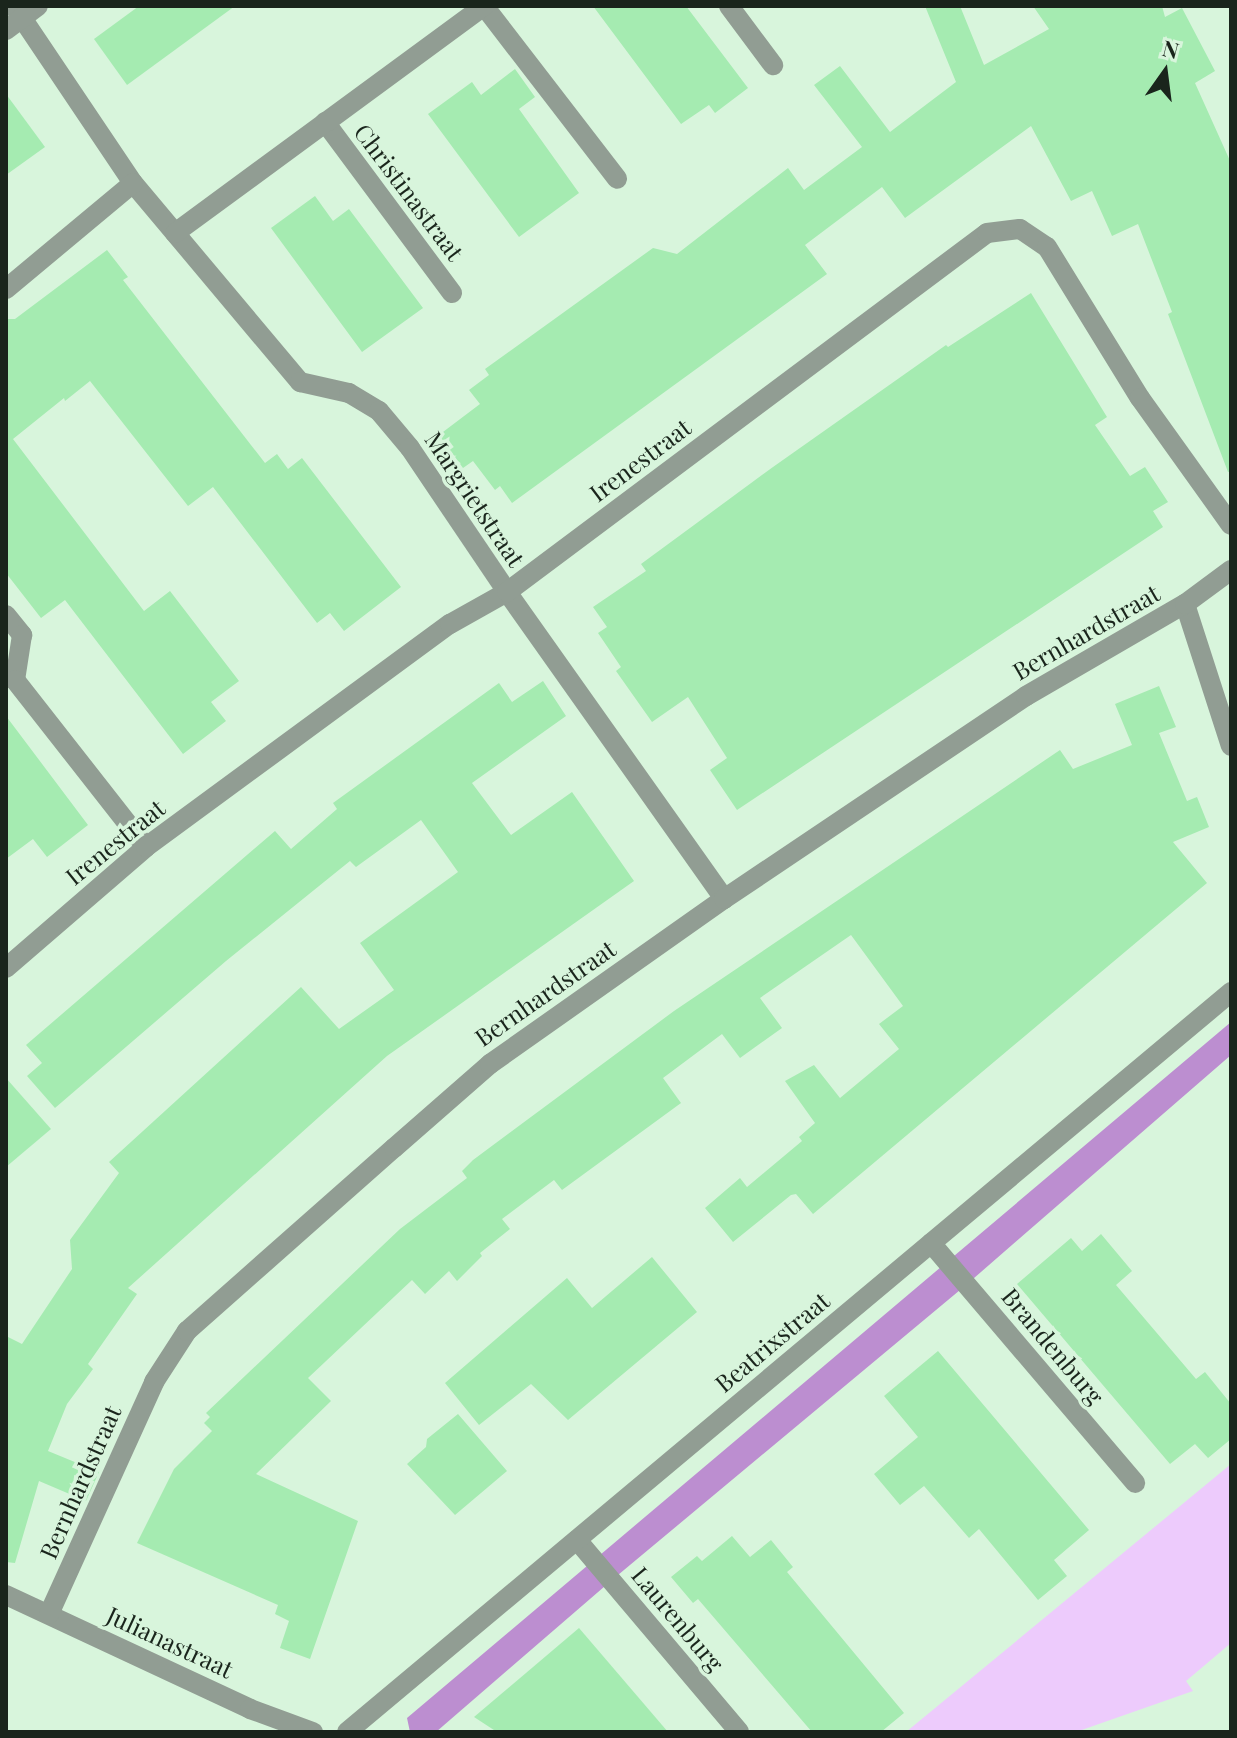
<!DOCTYPE html>
<style>
body{margin:0}
#map{position:relative;width:1237px;height:1738px;overflow:hidden;background:#d8f5dc;font-family:"Playfair Display",serif}
div>[style]{position:absolute}
[style*='--x']{left:calc(var(--x)*1px);top:calc(var(--y)*1px);width:calc(var(--w)*1px);rotate:calc(var(--a)*1deg)}
.green>*{inset:0;background:#edcbfc}
.water>*{inset:0;background:#bc8ed0}
.building>*{inset:0;background:#a5ebb1}
.minor>*{height:20px;margin:-10px;padding:0 10px;transform-origin:10px;border-radius:10px;background:#919d93}
span{translate:-50% -50%;white-space:nowrap;text-align:center;line-height:1.15;-webkit-text-stroke:7px #d8f5dc;paint-order:stroke}
.street-label{font-size:24px;color:#1a251c}
.frame{position:absolute;inset:0;border:8px solid #1a251c;pointer-events:none}
.north{position:absolute;left:1125px;top:32px;width:80px;height:80px;-webkit-text-stroke:6px #d8f5dc;paint-order:stroke;rotate:14deg;font-size:22px;font-weight:700;line-height:32px;text-align:center;color:#1a251c}
.north::after{content:'';display:block;margin:auto;width:28px;height:36px;background:#1a251c;clip-path:polygon(50% 0,100% 100%,50% 72%,0 100%)}
</style>
<div id="map">
<div class="green">
<div style="clip-path:polygon(1231px 1464px,1231px 1643px,1186px 1681px,1193px 1691px,1076px 1732px,906px 1732px)"></div>
</div>
<div class="water">
<div style="clip-path:polygon(1231px 1022px,1231px 1055px,966px 1285px,612px 1580px,436px 1732px,410px 1732px,407px 1718px)"></div>
</div>
<div class="building">
<div style="clip-path:polygon(139px 6px,235px 6px,127px 85px,94px 39px)"></div>
<div style="clip-path:polygon(593px 6px,686px 6px,748px 88px,715px 113px,709px 105px,681px 124px)"></div>
<div style="clip-path:polygon(925px 6px,960px 6px,984px 65px,1049px 29px,1033px 6px,1162px 6px,1165px 17px,1182px 8px,1215px 71px,1195px 83px,1231px 163px,1231px 471px,1228px 472px,1168px 314px,1172px 312px,1138px 224px,1112px 236px,1092px 191px,1071px 201px,1031px 126px,905px 218px,882px 187px,805px 245px,827px 274px,512px 503px,500px 486px,495px 490px,473px 461px,463px 468px,439px 435px,480px 404px,469px 390px,489px 375px,485px 369px,653px 248px,677px 254px,788px 168px,804px 190px,862px 147px,814px 85px,840px 66px,890px 132px,956px 82px)"></div>
<div style="clip-path:polygon(515px 69px,535px 97px,519px 109px,579px 193px,519px 237px,428px 114px,472px 82px,481px 95px)"></div>
<div style="clip-path:polygon(6px 94px,45px 147px,6px 175px)"></div>
<div style="clip-path:polygon(315px 196px,333px 221px,349px 209px,423px 308px,362px 352px,271px 228px)"></div>
<div style="clip-path:polygon(107px 250px,128px 277px,123px 280px,265px 463px,277px 454px,288px 469px,302px 458px,401px 587px,344px 631px,330px 613px,317px 623px,213px 487px,188px 506px,90px 381px,65px 401px,64px 398px,13px 439px,144px 611px,170px 591px,239px 681px,211px 702px,226px 721px,183px 754px,65px 600px,41px 618px,6px 573px,6px 319px,15px 319px)"></div>
<div style="clip-path:polygon(1031px 293px,1107px 417px,1095px 425px,1130px 476px,1145px 467px,1168px 502px,1153px 511px,1163px 527px,737px 810px,710px 770px,727px 758px,688px 697px,652px 722px,616px 671px,621px 667px,598px 633px,607px 627px,593px 607px,646px 571px,641px 564px,773px 467px,946px 345px,948px 347px)"></div>
<div style="clip-path:polygon(543px 681px,566px 716px,472px 783px,511px 835px,572px 792px,634px 881px,387px 1056px,128px 1288px,137px 1294px,88px 1364px,93px 1369px,67px 1404px,48px 1451px,99px 1472px,86px 1501px,39px 1481px,15px 1563px,6px 1562px,6px 1336px,22px 1344px,72px 1269px,70px 1240px,119px 1173px,109px 1162px,301px 987px,339px 1029px,394px 990px,360px 943px,458px 872px,421px 820px,356px 867px,350px 861px,226px 961px,55px 1108px,27px 1076px,42px 1063px,26px 1045px,275px 831px,291px 849px,337px 809px,333px 803px,499px 683px,512px 702px)"></div>
<div style="clip-path:polygon(1159px 686px,1176px 727px,1159px 733px,1187px 801px,1197px 797px,1209px 827px,1173px 842px,1207px 883px,813px 1214px,796px 1194px,791px 1195px,733px 1242px,705px 1208px,740px 1178px,747px 1187px,802px 1141px,799px 1137px,815px 1123px,785px 1081px,814px 1065px,840px 1098px,899px 1049px,879px 1024px,903px 1006px,851px 935px,760px 998px,782px 1028px,740px 1058px,722px 1034px,663px 1078px,681px 1103px,562px 1190px,554px 1180px,502px 1219px,510px 1229px,480px 1253px,482px 1256px,457px 1281px,449px 1271px,425px 1294px,412px 1280px,308px 1378px,331px 1401px,256px 1474px,358px 1521px,310px 1659px,280px 1648px,289px 1621px,275px 1614px,278px 1605px,137px 1543px,174px 1469px,212px 1431px,204px 1423px,210px 1417px,206px 1413px,400px 1229px,467px 1178px,462px 1171px,473px 1160px,674px 1011px,1060px 750px,1073px 769px,1132px 745px,1115px 704px)"></div>
<div style="clip-path:polygon(6px 716px,88px 825px,47px 857px,33px 839px,6px 859px)"></div>
<div style="clip-path:polygon(6px 1078px,51px 1129px,6px 1167px)"></div>
<div style="clip-path:polygon(1101px 1234px,1132px 1271px,1116px 1285px,1196px 1379px,1205px 1372px,1231px 1404px,1231px 1439px,1208px 1458px,1195px 1444px,1170px 1464px,1017px 1284px,1071px 1238px,1082px 1251px)"></div>
<div style="clip-path:polygon(652px 1257px,697px 1312px,568px 1420px,531px 1384px,479px 1425px,445px 1383px,567px 1278px,592px 1308px)"></div>
<div style="clip-path:polygon(938px 1351px,1089px 1530px,1054px 1560px,1067px 1576px,1038px 1600px,979px 1529px,969px 1538px,924px 1486px,900px 1505px,874px 1474px,918px 1437px,884px 1396px)"></div>
<div style="clip-path:polygon(458px 1414px,507px 1471px,455px 1515px,407px 1464px,426px 1447px,427px 1439px)"></div>
<div style="clip-path:polygon(732px 1536px,750px 1557px,771px 1540px,793px 1567px,787px 1572px,904px 1713px,881px 1732px,812px 1732px,698px 1599px,693px 1603px,671px 1577px,697px 1556px,702px 1561px)"></div>
<div style="clip-path:polygon(579px 1628px,668px 1732px,497px 1732px,474px 1717px)"></div>
</div>
<div class="minor">
<div style="--x:14;--y:6;--w:213;--a:56.1"></div>
<div style="--x:133;--y:183;--w:260;--a:50"></div>
<div style="--x:300;--y:382;--w:50;--a:12.7"></div>
<div style="--x:349;--y:393;--w:35;--a:31"></div>
<div style="--x:379;--y:411;--w:48;--a:50"></div>
<div style="--x:410;--y:448;--w:174;--a:56"></div>
<div style="--x:507;--y:592;--w:376;--a:54.7"></div>
<div style="--x:484;--y:6;--w:218;--a:52.4"></div>
<div style="--x:729;--y:6;--w:74;--a:53.3"></div>
<div style="--x:6;--y:30;--w:40;--a:-37"></div>
<div style="--x:325;--y:122;--w:213;--a:53.4"></div>
<div style="--x:175;--y:233;--w:383;--a:-36.3"></div>
<div style="--x:6;--y:289;--w:165;--a:-39.8"></div>
<div style="--x:1185;--y:604;--w:149;--a:72.1"></div>
<div style="--x:6;--y:615;--w:26;--a:51"></div>
<div style="--x:22;--y:635;--w:46;--a:98.8"></div>
<div style="--x:15;--y:680;--w:212;--a:51.9"></div>
<div style="--x:6;--y:968;--w:185;--a:-40.8"></div>
<div style="--x:146;--y:847;--w:377;--a:-36.3"></div>
<div style="--x:450;--y:624;--w:65;--a:-29.3"></div>
<div style="--x:507;--y:592;--w:599;--a:-36.79"></div>
<div style="--x:987;--y:233;--w:33;--a:-7"></div>
<div style="--x:1020;--y:229;--w:32;--a:34"></div>
<div style="--x:1047;--y:247;--w:177;--a:58.4"></div>
<div style="--x:1140;--y:398;--w:156;--a:54.4"></div>
<div style="--x:931;--y:1243;--w:315;--a:49.6"></div>
<div style="--x:577;--y:1540;--w:251;--a:49.8"></div>
<div style="--x:6;--y:1595;--w:269;--a:25"></div>
<div style="--x:250;--y:1709;--w:67;--a:20.1"></div>
<div style="--x:49;--y:1614;--w:255;--a:-65.6"></div>
<div style="--x:154;--y:1382;--w:61;--a:-57.1"></div>
<div style="--x:187;--y:1331;--w:276;--a:-41.5"></div>
<div style="--x:394;--y:1148;--w:128;--a:-41.2"></div>
<div style="--x:490;--y:1064;--w:286;--a:-35.2"></div>
<div style="--x:724;--y:899;--w:364;--a:-33.9"></div>
<div style="--x:1026;--y:696;--w:184;--a:-30.1"></div>
<div style="--x:1185;--y:604;--w:57;--a:-36.5"></div>
<div style="--x:347;--y:1732;--w:1153;--a:-39.93"></div>
</div>
<div class="street-label">
<span style="left:409px;top:192px;rotate:53deg">Christinastraat</span>
<span style="left:640px;top:460px;rotate:-37deg">Irenestraat</span>
<span style="left:475px;top:499px;rotate:56deg">Margrietstraat</span>
<span style="left:1086px;top:632px;rotate:-30deg">Bernhardstraat</span>
<span style="left:115px;top:842px;rotate:-39deg">Irenestraat</span>
<span style="left:545px;top:993px;rotate:-35deg">Bernhardstraat</span>
<span style="left:772px;top:1342px;rotate:-40deg">Beatrixstraat</span>
<span style="left:1053px;top:1346px;rotate:50deg">Brandenburg</span>
<span style="left:80px;top:1482px;rotate:-66deg">Bernhardstraat</span>
<span style="left:678px;top:1619px;rotate:50deg">Laurenburg</span>
<span style="left:170px;top:1642px;rotate:25deg">Julianastraat</span>
</div>
<div class="frame"></div>
<div class="north">N</div>
</div>
